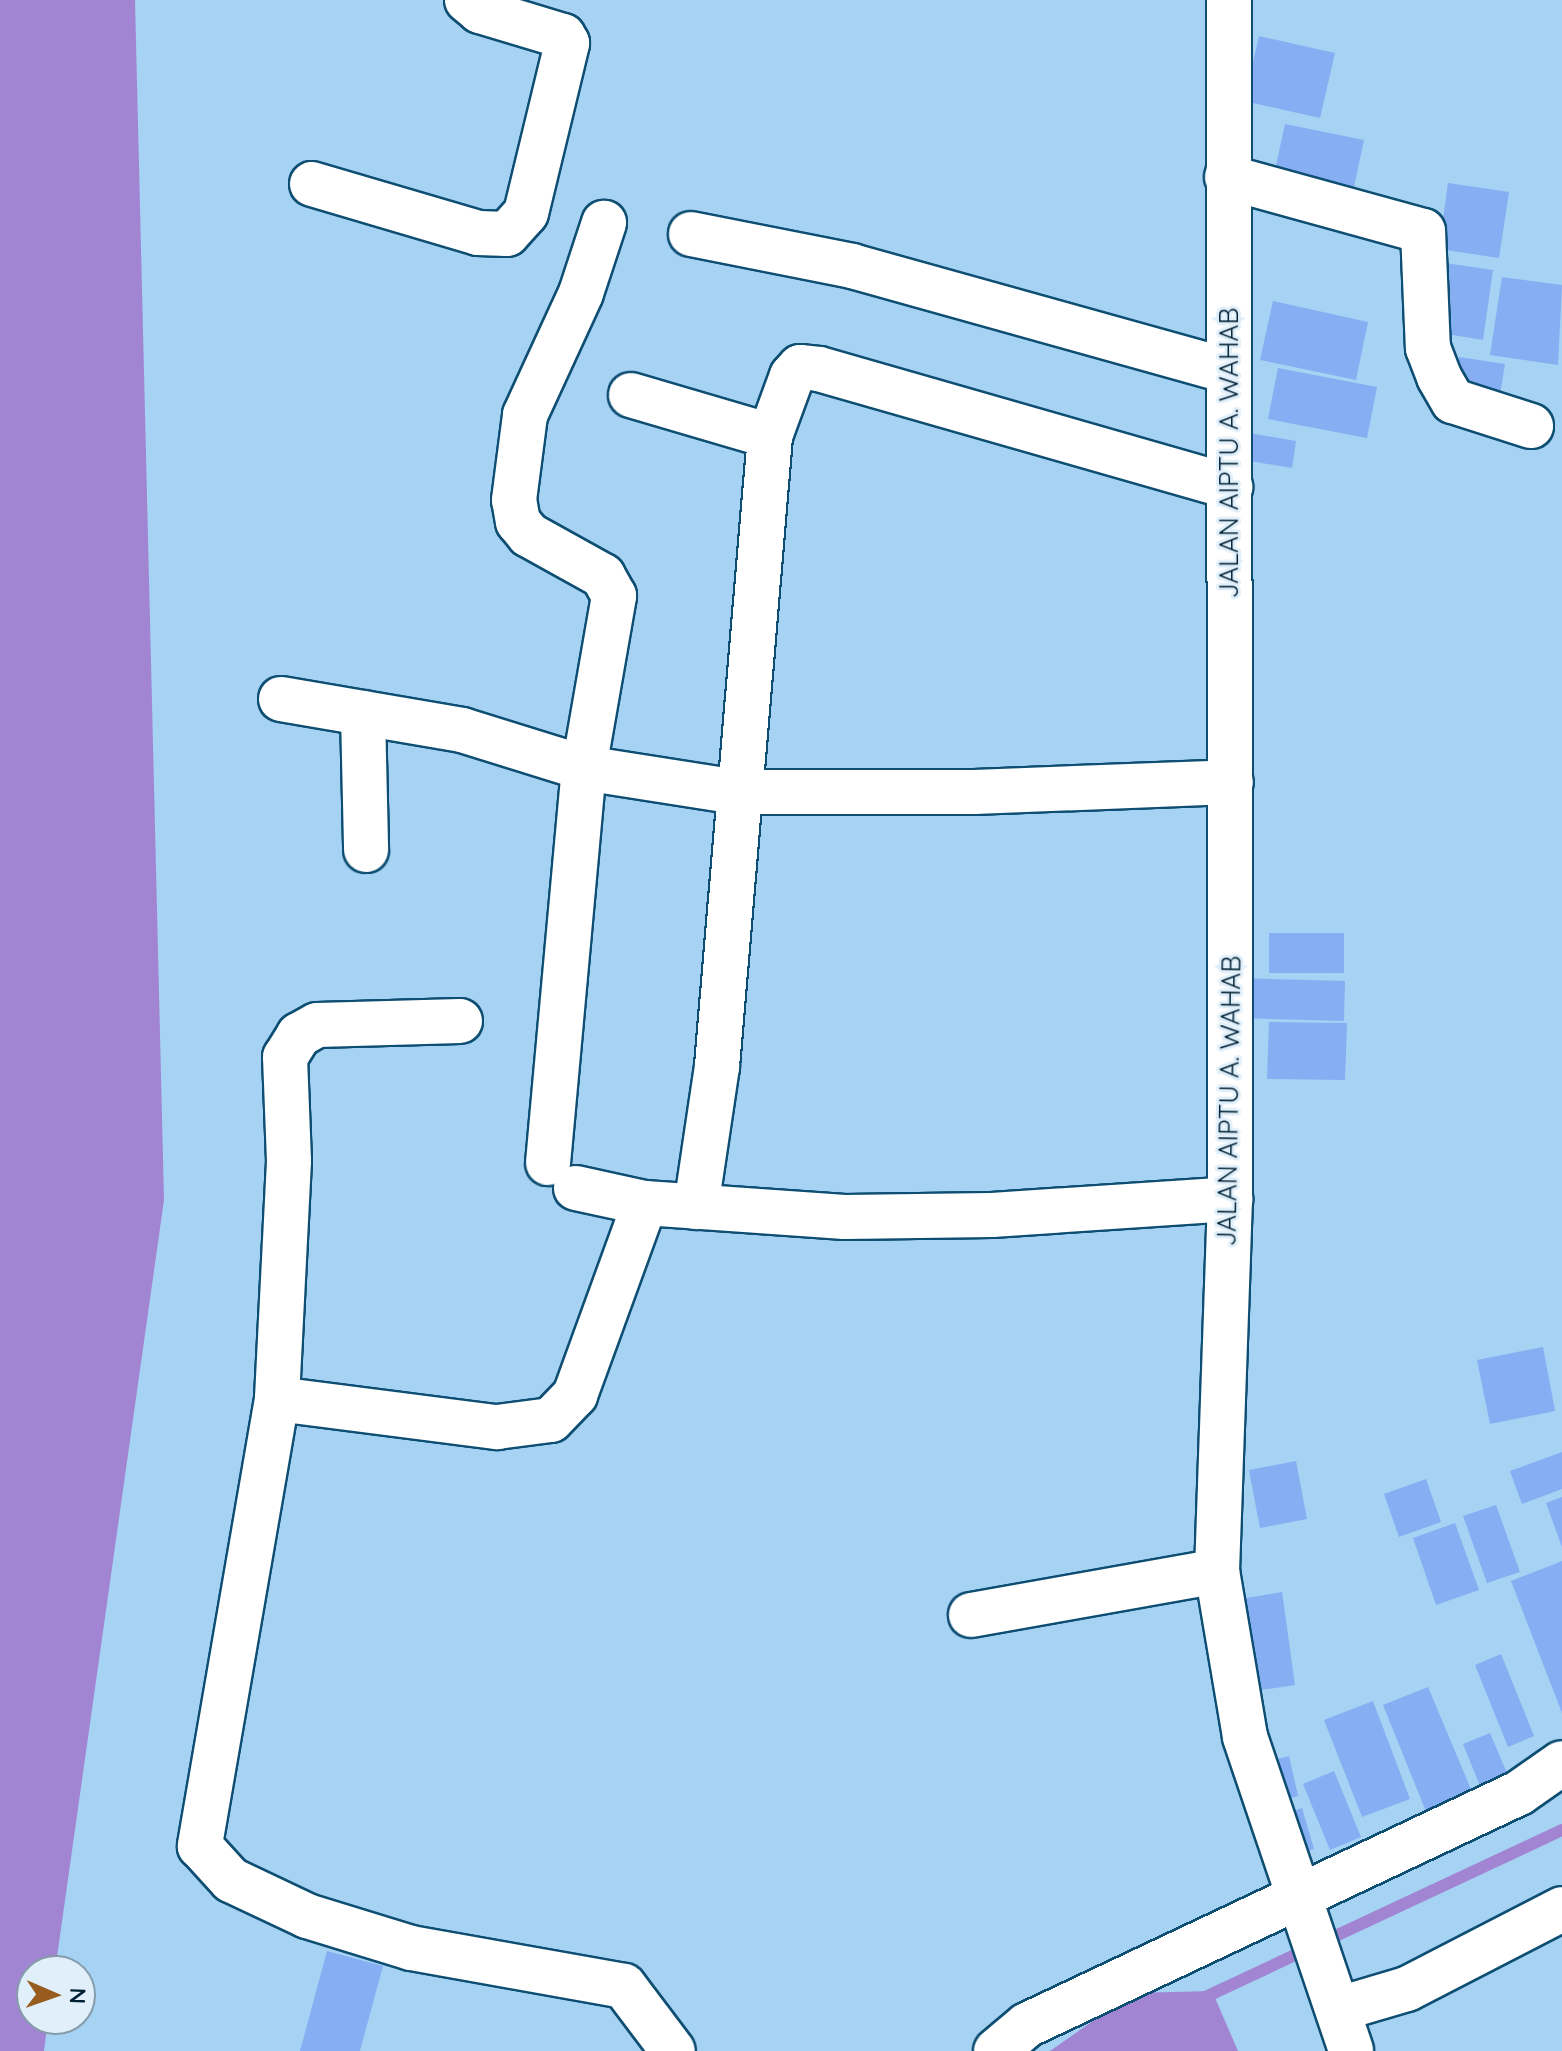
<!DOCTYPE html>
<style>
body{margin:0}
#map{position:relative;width:1562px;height:2051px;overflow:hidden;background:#a6d2f3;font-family:Quicksand,sans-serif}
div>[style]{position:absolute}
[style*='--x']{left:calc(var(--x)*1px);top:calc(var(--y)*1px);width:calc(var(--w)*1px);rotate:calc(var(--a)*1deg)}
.water>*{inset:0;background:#a184d2}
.stream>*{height:12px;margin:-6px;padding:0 6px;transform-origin:6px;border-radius:6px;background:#a184d2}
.building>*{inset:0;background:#86aef2}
.roads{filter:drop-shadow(2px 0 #0e4e73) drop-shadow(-2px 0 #0e4e73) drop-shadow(0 2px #0e4e73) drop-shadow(0 -2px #0e4e73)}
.minor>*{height:44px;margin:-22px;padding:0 22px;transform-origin:22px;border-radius:22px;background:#fff}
span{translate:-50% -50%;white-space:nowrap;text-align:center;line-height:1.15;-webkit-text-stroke:6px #e0effa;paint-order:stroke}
.street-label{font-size:26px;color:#002034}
.north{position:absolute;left:16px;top:1955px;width:80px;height:80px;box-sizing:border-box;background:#e0effa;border:2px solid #869cab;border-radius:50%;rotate:92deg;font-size:22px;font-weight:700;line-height:32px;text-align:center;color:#002034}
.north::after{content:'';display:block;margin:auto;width:28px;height:36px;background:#995c20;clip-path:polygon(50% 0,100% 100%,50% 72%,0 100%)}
</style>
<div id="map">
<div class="water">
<div style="clip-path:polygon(0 0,135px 0,164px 1200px,55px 1971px,32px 1971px,32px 2019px,48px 2019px,44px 2051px,0 2051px)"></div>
<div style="clip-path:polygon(1212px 1991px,1238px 2051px,1050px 2051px,1133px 1993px)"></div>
</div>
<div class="stream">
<div style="--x:1199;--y:2000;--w:401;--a:-25.1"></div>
</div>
<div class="building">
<div style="clip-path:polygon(1259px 36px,1335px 53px,1320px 118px,1244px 101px)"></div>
<div style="clip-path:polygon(1285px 124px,1364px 140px,1354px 187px,1275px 170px)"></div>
<div style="clip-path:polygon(1448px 183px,1509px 192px,1499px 258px,1439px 249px)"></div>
<div style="clip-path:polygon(1438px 262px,1493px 270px,1483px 340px,1428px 331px)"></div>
<div style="clip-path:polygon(1502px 277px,1562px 285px,1558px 365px,1490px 355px)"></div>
<div style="clip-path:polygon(1273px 301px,1368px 322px,1356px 380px,1260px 360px)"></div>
<div style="clip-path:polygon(1459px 357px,1505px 364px,1499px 402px,1453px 395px)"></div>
<div style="clip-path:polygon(1278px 368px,1377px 387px,1367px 438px,1268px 419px)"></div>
<div style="clip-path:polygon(1249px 433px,1296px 441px,1292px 468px,1244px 460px)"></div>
<div style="clip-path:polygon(1269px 933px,1344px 933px,1344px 973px,1269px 973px)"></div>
<div style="clip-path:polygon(1238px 978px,1345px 981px,1344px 1021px,1237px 1018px)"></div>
<div style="clip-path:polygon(1269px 1022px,1347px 1023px,1345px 1080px,1267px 1079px)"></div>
<div style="clip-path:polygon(1543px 1347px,1555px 1411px,1490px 1424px,1477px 1360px)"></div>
<div style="clip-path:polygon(1562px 1452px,1562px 1489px,1522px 1504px,1510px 1471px)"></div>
<div style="clip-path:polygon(1296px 1461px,1307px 1519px,1260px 1528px,1249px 1470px)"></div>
<div style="clip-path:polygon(1426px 1479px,1441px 1522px,1399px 1537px,1384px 1494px)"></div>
<div style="clip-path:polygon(1562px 1497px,1562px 1547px,1546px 1503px)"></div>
<div style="clip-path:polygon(1496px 1505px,1520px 1572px,1487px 1583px,1463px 1516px)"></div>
<div style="clip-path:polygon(1455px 1523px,1479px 1590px,1436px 1605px,1413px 1538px)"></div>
<div style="clip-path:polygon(1562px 1561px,1562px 1713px,1511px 1581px)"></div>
<div style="clip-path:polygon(1282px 1592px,1295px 1685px,1247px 1692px,1234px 1600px)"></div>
<div style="clip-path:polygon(1501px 1654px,1534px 1736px,1508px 1747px,1475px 1665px)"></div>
<div style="clip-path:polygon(1428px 1687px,1473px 1794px,1427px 1814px,1383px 1705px)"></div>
<div style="clip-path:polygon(1373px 1701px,1410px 1799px,1362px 1817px,1324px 1720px)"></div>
<div style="clip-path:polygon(1490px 1733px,1515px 1792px,1487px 1803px,1463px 1744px)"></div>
<div style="clip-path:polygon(1289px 1756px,1298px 1796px,1278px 1801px,1270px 1761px)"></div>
<div style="clip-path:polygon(1334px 1771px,1361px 1837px,1330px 1850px,1303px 1784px)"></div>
<div style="clip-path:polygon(1302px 1808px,1314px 1849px,1293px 1856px,1281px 1815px)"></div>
<div style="clip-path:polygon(327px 1951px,383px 1966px,360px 2051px,300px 2051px)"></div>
</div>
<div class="roads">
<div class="minor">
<div style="--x:1229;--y:0;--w:1199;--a:89.95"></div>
<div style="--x:1230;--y:1199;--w:372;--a:92"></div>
<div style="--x:1217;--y:1571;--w:168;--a:80.4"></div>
<div style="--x:1245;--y:1737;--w:331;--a:71.3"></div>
<div style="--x:1227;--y:177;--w:203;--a:15.4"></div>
<div style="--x:1423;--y:231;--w:117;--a:87.6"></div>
<div style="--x:1428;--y:348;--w:31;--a:69"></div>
<div style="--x:1439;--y:377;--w:28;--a:60"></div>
<div style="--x:1453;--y:401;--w:82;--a:17.8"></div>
<div style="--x:312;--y:184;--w:173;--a:16.4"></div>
<div style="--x:478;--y:233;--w:29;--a:2"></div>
<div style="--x:507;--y:234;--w:28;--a:-48"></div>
<div style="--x:526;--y:213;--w:175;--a:-76.4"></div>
<div style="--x:567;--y:43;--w:8;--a:-120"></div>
<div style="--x:563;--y:36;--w:87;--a:-163.2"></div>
<div style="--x:480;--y:11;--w:17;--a:-140"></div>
<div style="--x:691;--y:234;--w:164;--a:11.2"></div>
<div style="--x:852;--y:266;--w:390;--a:15.6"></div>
<div style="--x:631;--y:395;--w:145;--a:16.4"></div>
<div style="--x:281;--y:699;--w:184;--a:9.7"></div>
<div style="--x:462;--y:730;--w:128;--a:17.3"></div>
<div style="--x:584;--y:768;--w:155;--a:8.9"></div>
<div style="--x:737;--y:792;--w:237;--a:0"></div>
<div style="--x:974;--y:792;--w:257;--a:-2.2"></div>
<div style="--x:363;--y:713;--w:137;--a:88.7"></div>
<div style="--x:460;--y:1021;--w:143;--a:178.4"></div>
<div style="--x:317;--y:1025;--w:21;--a:151"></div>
<div style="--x:299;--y:1035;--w:26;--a:122"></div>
<div style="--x:285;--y:1057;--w:104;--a:87.8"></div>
<div style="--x:289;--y:1161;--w:238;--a:92.9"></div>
<div style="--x:277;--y:1399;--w:454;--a:99.8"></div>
<div style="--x:200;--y:1846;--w:46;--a:47.6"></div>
<div style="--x:231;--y:1880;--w:84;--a:25.3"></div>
<div style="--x:307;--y:1916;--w:109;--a:17.1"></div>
<div style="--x:411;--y:1948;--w:216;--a:10.1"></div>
<div style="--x:624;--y:1986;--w:81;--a:53"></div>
<div style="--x:548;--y:1163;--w:397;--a:-84.8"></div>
<div style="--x:584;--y:768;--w:175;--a:-80.1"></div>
<div style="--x:614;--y:596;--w:23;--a:-119"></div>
<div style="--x:603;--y:576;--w:85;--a:-151"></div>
<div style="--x:529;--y:535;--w:17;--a:-130"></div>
<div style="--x:518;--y:522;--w:22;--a:-100"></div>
<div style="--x:514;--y:500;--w:86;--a:-82.6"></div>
<div style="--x:525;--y:415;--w:134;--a:-65.3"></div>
<div style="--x:581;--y:293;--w:74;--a:-71.8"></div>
<div style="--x:576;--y:1188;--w:71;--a:12.3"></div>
<div style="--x:645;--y:1203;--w:200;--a:4"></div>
<div style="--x:845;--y:1217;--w:147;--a:-0.8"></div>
<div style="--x:992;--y:1215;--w:239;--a:-3.8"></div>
<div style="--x:696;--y:1207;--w:143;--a:-81.5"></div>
<div style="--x:717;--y:1066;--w:632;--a:-85.19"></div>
<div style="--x:770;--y:436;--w:64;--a:-69.9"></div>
<div style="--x:792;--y:376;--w:12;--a:-48"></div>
<div style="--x:800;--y:367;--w:19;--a:6"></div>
<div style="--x:819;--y:369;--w:428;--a:16"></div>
<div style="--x:277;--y:1399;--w:222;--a:7.3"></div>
<div style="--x:497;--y:1427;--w:54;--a:-7.4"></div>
<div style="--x:551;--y:1420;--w:35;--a:-46"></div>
<div style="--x:575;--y:1395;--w:204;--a:-70"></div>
<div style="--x:971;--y:1615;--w:250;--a:-10.1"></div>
<div style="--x:1339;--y:2009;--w:71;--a:-16.4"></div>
<div style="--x:1407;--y:1989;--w:174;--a:-27.3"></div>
<div style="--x:996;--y:2051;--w:40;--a:-40"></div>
<div style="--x:1027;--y:2025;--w:544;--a:-25.25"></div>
<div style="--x:1519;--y:1793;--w:52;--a:-34.9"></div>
</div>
</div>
<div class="street-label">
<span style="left:1229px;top:453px;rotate:-90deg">JALAN AIPTU A. WAHAB</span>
<span style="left:1229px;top:1101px;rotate:-89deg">JALAN AIPTU A. WAHAB</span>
</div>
<div class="north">N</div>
</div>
